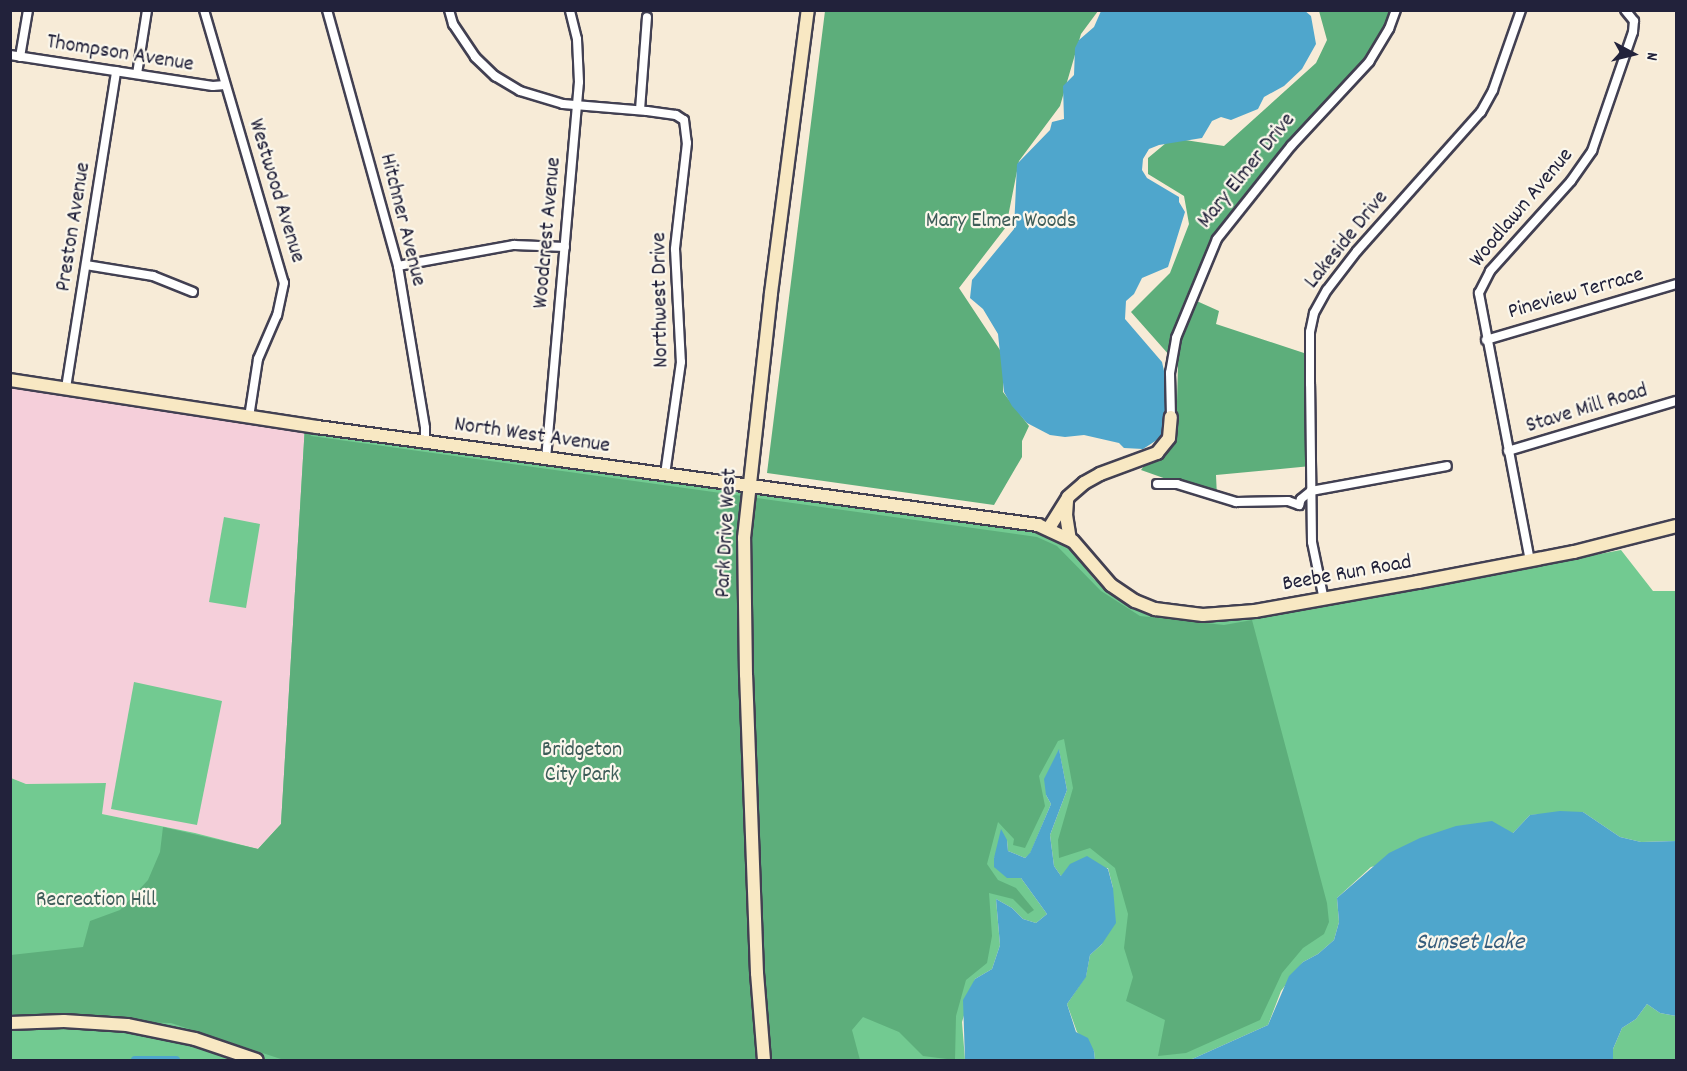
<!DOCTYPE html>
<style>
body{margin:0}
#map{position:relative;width:1687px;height:1071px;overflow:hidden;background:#f7ebd7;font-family:Dekko,sans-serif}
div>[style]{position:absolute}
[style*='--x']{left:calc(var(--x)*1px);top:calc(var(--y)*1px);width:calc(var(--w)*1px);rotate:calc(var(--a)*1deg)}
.built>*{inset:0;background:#f5cfda}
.green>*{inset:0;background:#72ca91}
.forest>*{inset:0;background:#5dae7b}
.water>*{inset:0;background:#4fa6cc}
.canal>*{height:8px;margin:-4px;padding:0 4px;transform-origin:4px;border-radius:4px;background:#4fa6cc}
.roads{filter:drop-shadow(2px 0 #424052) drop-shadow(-2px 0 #424052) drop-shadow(0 2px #424052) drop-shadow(0 -2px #424052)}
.street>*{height:8px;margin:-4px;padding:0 4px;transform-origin:4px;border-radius:4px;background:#fff}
.secondary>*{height:12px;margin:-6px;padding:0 6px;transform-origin:6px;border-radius:6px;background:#f8e8c3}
span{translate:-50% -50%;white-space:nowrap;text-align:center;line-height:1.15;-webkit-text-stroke:4.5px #fbf7ec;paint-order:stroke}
.street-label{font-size:22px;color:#22223b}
.park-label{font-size:22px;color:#3e5d59}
.water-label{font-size:24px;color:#365d7c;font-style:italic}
.frame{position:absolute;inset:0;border:12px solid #22223b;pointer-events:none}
.north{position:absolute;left:1603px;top:24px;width:60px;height:60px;-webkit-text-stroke:4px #fbf7ec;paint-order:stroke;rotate:97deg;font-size:16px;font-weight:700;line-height:24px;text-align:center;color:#22223b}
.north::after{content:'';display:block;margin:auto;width:21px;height:27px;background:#22223b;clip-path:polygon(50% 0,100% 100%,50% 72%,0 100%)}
</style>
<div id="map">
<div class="built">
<div style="clip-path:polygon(10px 380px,305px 425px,282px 824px,258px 849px,195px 833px,102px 814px,105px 783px,26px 784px,11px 778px)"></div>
</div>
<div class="green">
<div style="clip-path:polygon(305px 425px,1037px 531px,1068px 546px,1094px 579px,1117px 598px,1148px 612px,1201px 621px,1253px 618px,1621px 550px,1653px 591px,1676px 591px,1676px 841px,1641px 842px,1620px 837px,1583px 812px,1530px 815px,1513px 833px,1371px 867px,1337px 898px,1339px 922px,1334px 940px,1318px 954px,1303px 962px,1281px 991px,1268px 1025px,1190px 1060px,1095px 1060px,1094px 1051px,1077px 1032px,1067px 1004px,1086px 976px,1090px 955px,1102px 944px,1113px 888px,1108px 868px,1061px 876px,1054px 866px,1050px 835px,1067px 790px,1059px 750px,1046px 795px,1051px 804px,1030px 854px,1025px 858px,1008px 851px,1007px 840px,994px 858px,1021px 878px,1047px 914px,1036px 923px,1023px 919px,1012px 908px,996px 899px,1000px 945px,992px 969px,975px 979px,962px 1022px,965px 1060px,11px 1060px,11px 778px,26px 784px,106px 783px,102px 814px,195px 833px,258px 849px,281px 824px)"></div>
<div style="clip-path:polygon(224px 517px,260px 524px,246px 608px,209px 602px)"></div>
<div style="clip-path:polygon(134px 682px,222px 701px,197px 825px,111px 809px)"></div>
<div style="clip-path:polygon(1647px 1004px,1660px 1013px,1676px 1016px,1676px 1060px,1613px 1060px,1613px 1049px,1622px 1028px,1636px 1019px)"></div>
</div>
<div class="forest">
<div style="clip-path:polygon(825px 11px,1098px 11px,1081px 34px,1060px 106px,1019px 161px,1006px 227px,959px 288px,1004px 356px,1003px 392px,1029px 426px,1022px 441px,1022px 457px,994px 505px,767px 473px)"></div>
<div style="clip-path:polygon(1319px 11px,1392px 11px,1372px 56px,1242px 202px,1190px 298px,1219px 311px,1216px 324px,1310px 355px,1311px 466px,1216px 475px,1217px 497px,1141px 470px,1146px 463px,1163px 454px,1176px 438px,1178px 365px,1131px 312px,1170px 273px,1189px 224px,1184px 196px,1148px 174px,1148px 158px,1172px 138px,1224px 146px,1316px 63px,1327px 40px)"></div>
<div style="clip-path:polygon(305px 425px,311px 436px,1037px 537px,1057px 546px,1101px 591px,1140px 616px,1224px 625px,1252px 620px,1327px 903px,1329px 922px,1324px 934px,1303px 948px,1282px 973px,1260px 1020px,1186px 1053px,1158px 1056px,1165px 1020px,1126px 1001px,1133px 977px,1124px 948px,1128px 914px,1115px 868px,1090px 848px,1059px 858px,1058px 840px,1073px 788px,1064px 739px,1058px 741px,1039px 776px,1045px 806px,1025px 848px,1013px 845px,1014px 839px,998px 822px,987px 864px,998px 880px,1016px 888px,1034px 910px,1028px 914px,1013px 899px,989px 893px,992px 936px,987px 963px,966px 980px,956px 1016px,955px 1060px,923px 1056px,899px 1032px,863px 1017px,852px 1030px,860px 1060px,284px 1060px,171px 1023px,127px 1022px,92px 1016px,11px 1018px,11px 955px,83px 947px,90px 921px,120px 910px,148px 880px,160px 852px,163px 827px,258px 849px,281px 824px)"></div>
</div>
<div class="water">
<div style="clip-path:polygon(1304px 10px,1311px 16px,1316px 44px,1302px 69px,1284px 86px,1264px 97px,1258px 109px,1231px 120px,1221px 117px,1212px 121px,1202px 138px,1159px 145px,1149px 149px,1143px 159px,1142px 170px,1147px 178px,1179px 197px,1179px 202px,1185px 212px,1168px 267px,1142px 278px,1134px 294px,1126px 301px,1125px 319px,1162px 362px,1166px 380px,1165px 427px,1160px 438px,1143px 449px,1124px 448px,1119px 443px,1084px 435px,1065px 437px,1050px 435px,1027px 423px,1012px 406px,1004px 392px,998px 334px,983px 309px,970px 298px,972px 280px,1014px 229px,1017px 164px,1050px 130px,1052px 122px,1064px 119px,1063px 86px,1074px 75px,1075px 48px,1079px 40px,1094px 27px,1101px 11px)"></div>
<div style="clip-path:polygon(1059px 749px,1067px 790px,1050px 835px,1054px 866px,1061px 876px,1070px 864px,1087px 856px,1108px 869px,1113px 888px,1116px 923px,1102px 944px,1090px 955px,1086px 977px,1067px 1004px,1076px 1032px,1088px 1038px,1094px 1051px,1095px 1060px,965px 1060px,963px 1000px,975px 979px,992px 969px,1000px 945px,996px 899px,1012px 908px,1023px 919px,1036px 923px,1047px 914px,1021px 878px,1007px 878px,994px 867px,994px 858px,1001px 829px,1007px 840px,1008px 851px,1025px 858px,1030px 853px,1051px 804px,1046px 795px,1044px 779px)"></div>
<div style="clip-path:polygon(1560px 811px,1583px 812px,1620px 837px,1641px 842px,1676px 841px,1676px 1016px,1660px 1013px,1647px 1004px,1636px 1019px,1622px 1028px,1613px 1049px,1613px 1060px,1190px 1060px,1268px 1025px,1289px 976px,1303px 962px,1318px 954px,1334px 940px,1339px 922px,1337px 898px,1389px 853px,1420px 838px,1456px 826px,1492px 821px,1513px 833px,1530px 815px)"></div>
</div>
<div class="canal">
<div style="--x:135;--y:1060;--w:41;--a:0"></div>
</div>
<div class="roads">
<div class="street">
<div style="--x:204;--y:10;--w:284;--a:73.7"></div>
<div style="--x:284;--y:283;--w:33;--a:102"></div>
<div style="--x:277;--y:315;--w:48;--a:113.4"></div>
<div style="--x:258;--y:359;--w:59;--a:98.8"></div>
<div style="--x:327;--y:10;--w:266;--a:74.5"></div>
<div style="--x:398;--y:266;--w:164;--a:80.5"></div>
<div style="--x:425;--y:428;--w:14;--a:90"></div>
<div style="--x:449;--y:10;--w:15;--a:74"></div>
<div style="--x:453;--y:24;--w:40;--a:56"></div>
<div style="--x:475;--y:57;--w:28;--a:44"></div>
<div style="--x:495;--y:76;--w:29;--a:31"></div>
<div style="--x:520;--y:91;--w:45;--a:16.8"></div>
<div style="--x:563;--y:104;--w:84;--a:4.8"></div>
<div style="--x:647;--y:111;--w:29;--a:8"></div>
<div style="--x:676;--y:115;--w:9;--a:32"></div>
<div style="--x:684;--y:120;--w:23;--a:83"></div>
<div style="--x:687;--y:143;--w:107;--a:96.5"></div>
<div style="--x:675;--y:249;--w:113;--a:87"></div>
<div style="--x:681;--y:362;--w:114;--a:98.1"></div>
<div style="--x:10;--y:55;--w:205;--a:8.7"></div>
<div style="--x:213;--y:86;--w:12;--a:-5"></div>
<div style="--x:20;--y:57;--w:48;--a:-80.3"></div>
<div style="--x:137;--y:74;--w:65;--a:-81.1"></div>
<div style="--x:640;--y:110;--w:93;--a:-85.7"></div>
<div style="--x:86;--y:265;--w:68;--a:9.3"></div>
<div style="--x:153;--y:276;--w:43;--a:21.8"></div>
<div style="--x:398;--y:266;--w:118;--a:-10.3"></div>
<div style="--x:514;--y:245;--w:51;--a:2.2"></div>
<div style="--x:1486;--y:340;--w:198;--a:-16.4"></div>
<div style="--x:66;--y:388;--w:321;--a:-81"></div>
<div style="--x:1171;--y:417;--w:44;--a:-91.3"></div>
<div style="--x:1170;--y:373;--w:36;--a:-80"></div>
<div style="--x:1176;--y:338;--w:107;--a:-67.5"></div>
<div style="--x:1217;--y:239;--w:119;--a:-51.5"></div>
<div style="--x:1291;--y:146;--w:115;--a:-47.1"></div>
<div style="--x:1369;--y:62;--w:39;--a:-59"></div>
<div style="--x:1389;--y:29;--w:20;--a:-70"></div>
<div style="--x:1508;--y:451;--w:175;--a:-16.6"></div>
<div style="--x:546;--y:459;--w:378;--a:-85"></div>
<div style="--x:579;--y:82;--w:43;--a:-92.7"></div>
<div style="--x:577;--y:39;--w:30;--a:-104"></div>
<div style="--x:1157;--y:484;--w:20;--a:0"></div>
<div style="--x:1177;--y:484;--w:62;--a:17"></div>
<div style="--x:1236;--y:502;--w:52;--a:-1.1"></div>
<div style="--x:1288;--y:501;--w:12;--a:20"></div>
<div style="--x:1299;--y:505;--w:6;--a:-72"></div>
<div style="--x:1301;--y:499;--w:13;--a:-39"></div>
<div style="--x:1311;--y:491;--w:138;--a:-10.4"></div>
<div style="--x:1530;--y:561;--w:273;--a:-100.8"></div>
<div style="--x:1479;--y:293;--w:25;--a:-63"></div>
<div style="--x:1490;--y:271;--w:121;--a:-48"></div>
<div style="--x:1571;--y:181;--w:37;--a:-55"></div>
<div style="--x:1592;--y:151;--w:126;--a:-71"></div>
<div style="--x:1633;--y:32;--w:11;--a:-85"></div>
<div style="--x:1634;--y:21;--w:14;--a:-129"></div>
<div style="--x:1324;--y:600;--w:59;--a:-101.7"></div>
<div style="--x:1312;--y:542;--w:158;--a:-90.7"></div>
<div style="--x:1310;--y:384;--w:52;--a:-90"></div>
<div style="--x:1310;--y:332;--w:19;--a:-78"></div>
<div style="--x:1314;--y:313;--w:26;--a:-61"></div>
<div style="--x:1327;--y:290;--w:49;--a:-52.4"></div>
<div style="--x:1357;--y:251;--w:186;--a:-48.3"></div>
<div style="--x:1481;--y:112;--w:25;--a:-61"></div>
<div style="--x:1493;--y:90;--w:85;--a:-70.7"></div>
</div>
<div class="secondary">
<div style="--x:10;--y:380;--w:311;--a:8.7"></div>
<div style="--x:317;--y:427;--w:728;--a:7.74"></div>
<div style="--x:1038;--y:525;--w:38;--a:25"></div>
<div style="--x:1073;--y:541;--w:58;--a:49.2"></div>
<div style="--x:1111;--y:585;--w:29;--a:34"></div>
<div style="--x:1135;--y:601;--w:22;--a:22"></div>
<div style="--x:1155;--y:609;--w:48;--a:7.1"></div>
<div style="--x:1203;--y:615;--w:52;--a:-4.4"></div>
<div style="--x:1255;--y:611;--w:166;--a:-10.1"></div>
<div style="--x:1418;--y:582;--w:159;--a:-10.9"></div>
<div style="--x:1574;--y:552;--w:105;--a:-14.3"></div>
<div style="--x:1067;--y:501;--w:14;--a:94"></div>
<div style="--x:1066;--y:515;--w:24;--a:81"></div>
<div style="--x:1049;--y:528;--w:36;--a:-58"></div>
<div style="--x:1068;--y:497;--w:21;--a:-41"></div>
<div style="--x:1084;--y:483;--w:18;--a:-29"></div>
<div style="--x:1100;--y:474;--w:61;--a:-20.2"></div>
<div style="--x:1157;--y:453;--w:19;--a:-51"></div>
<div style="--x:1169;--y:438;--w:21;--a:-85"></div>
<div style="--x:10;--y:1023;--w:54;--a:-2.1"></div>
<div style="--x:64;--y:1021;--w:63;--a:3.6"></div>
<div style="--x:127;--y:1025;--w:69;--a:11.6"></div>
<div style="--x:195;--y:1039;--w:65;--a:18.7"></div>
<div style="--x:764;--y:1060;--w:87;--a:-94.6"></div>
<div style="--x:757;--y:973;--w:298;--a:-92.1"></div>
<div style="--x:746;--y:675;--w:137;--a:-90.8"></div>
<div style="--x:744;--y:538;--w:246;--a:-83.7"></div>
<div style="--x:771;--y:293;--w:285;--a:-82.6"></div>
</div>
</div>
<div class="street-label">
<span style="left:120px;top:54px;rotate:9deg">Thompson Avenue</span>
<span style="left:1247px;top:171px;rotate:-51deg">Mary Elmer Drive</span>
<span style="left:276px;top:191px;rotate:73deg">Westwood Avenue</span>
<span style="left:1522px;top:208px;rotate:-50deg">Woodlawn Avenue</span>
<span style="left:402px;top:220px;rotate:76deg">Hitchner Avenue</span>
<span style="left:74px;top:227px;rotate:-81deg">Preston Avenue</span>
<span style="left:548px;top:233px;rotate:-85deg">Woodcrest Avenue</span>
<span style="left:1347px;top:240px;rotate:-51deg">Lakeside Drive</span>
<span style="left:1576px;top:294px;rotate:-16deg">Pineview Terrace</span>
<span style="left:661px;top:300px;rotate:-91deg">Northwest Drive</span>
<span style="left:1587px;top:409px;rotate:-17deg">Stave Mill Road</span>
<span style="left:532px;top:436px;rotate:8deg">North West Avenue</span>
<span style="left:727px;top:533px;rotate:-87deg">Park Drive West</span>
<span style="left:1347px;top:574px;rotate:-10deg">Beebe Run Road</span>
</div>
<div class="park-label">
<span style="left:1001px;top:222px">Mary Elmer Woods</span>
<span style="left:582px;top:763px">Bridgeton<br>City Park</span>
<span style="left:96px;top:901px">Recreation Hill</span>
</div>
<div class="water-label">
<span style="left:1470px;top:944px">Sunset Lake</span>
</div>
<div class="frame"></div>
<div class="north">N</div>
</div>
